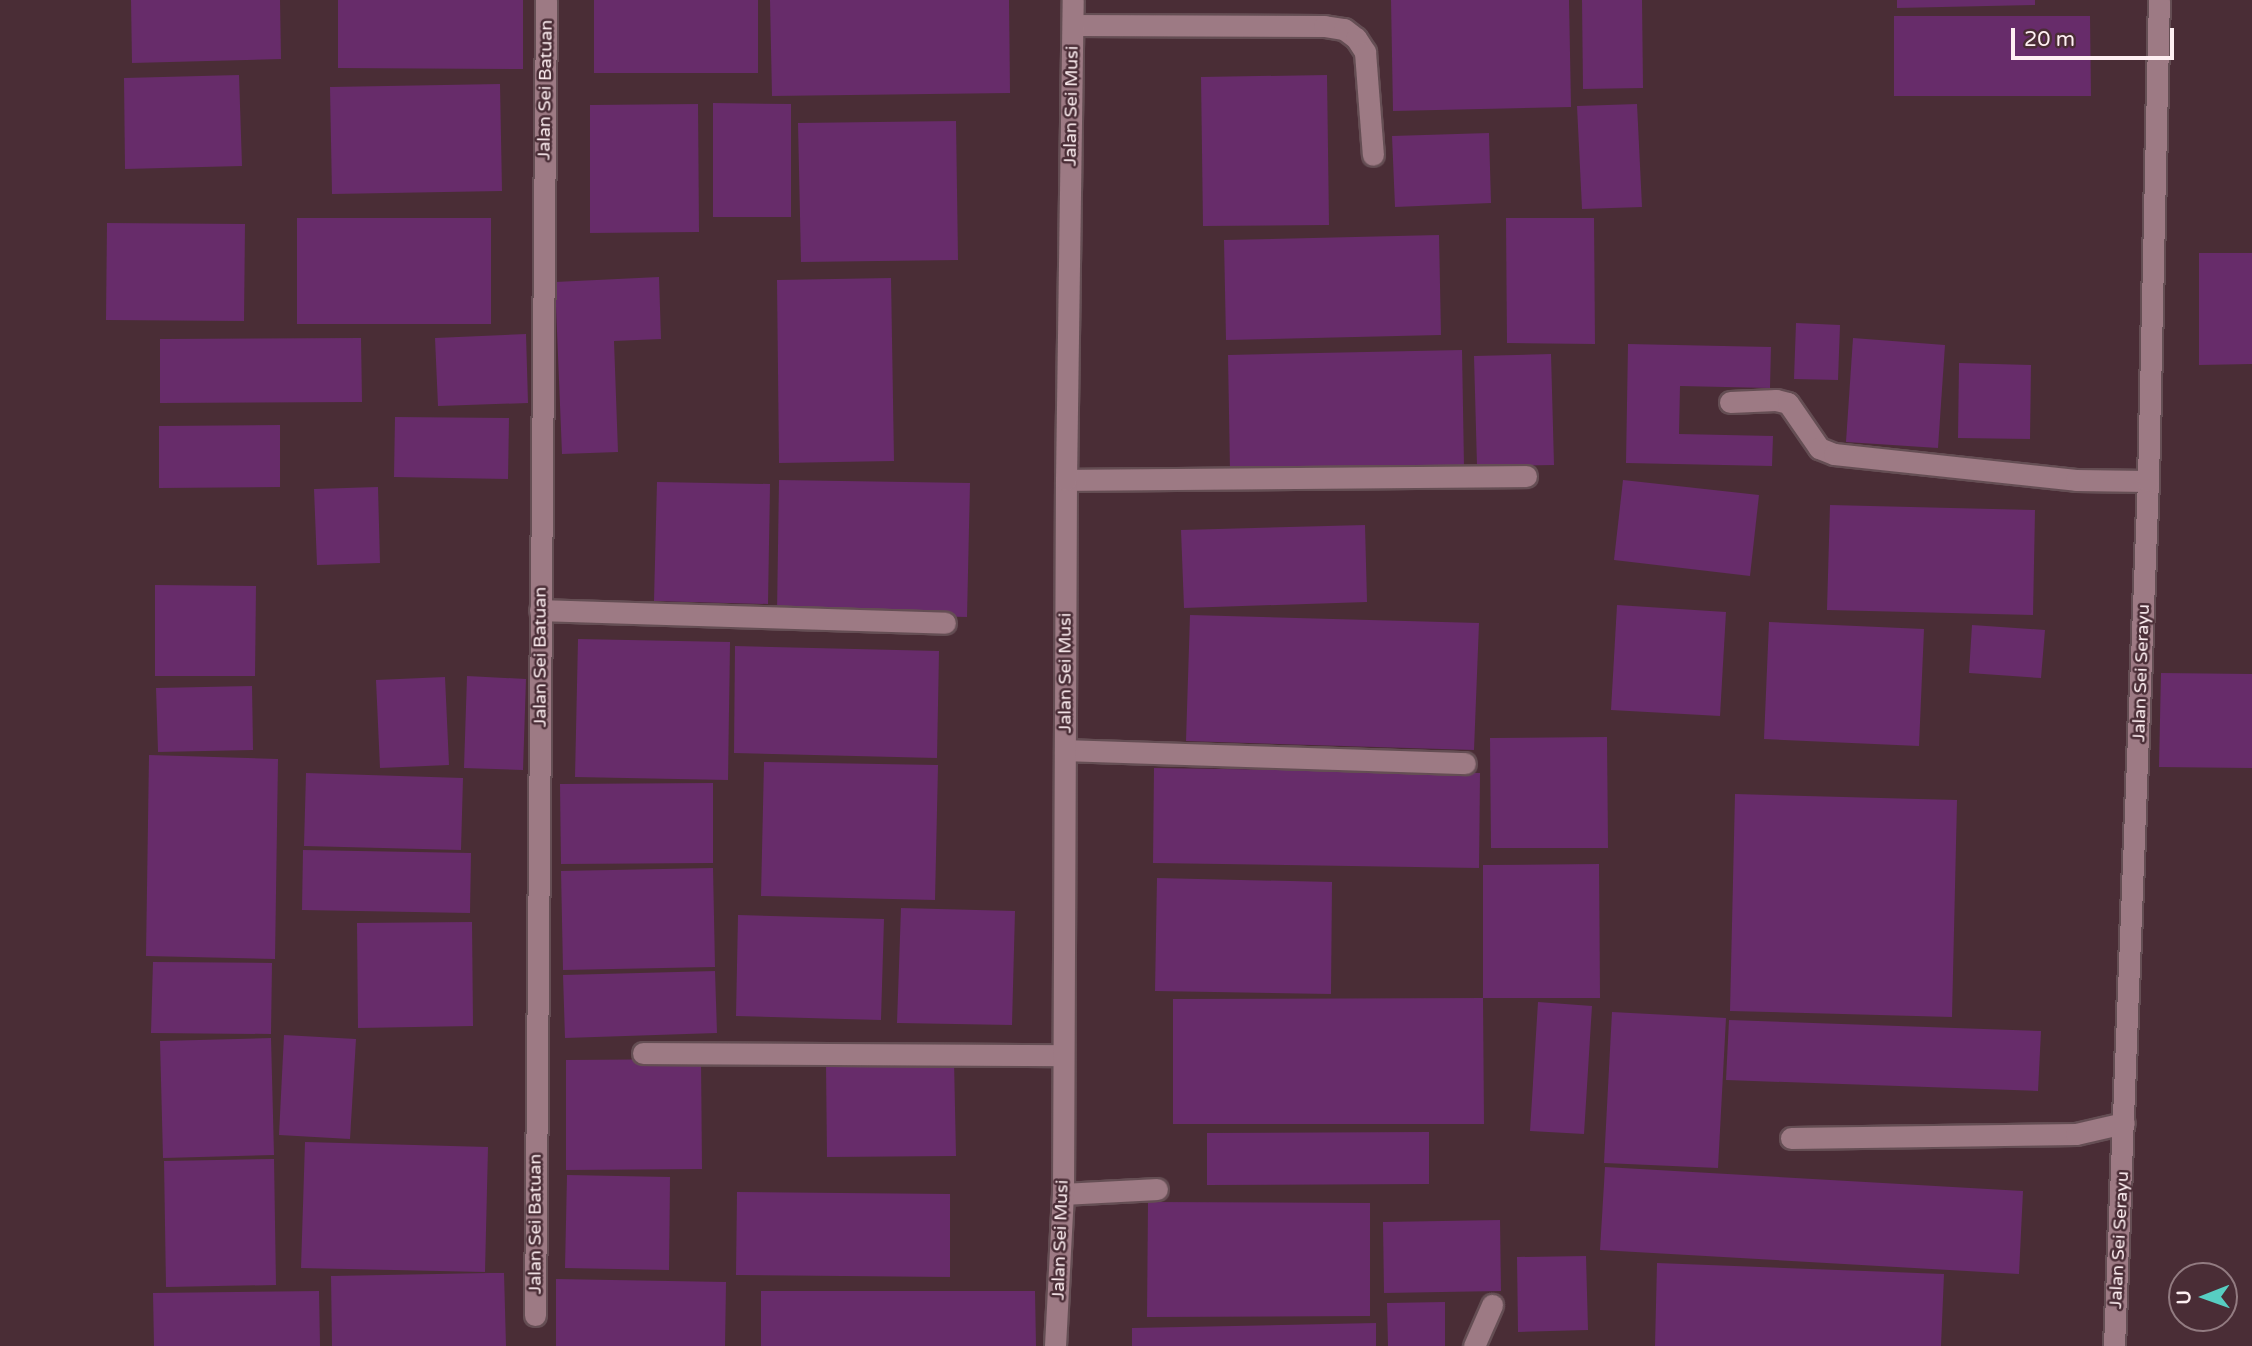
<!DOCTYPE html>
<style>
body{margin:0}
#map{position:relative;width:2252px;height:1346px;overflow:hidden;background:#4a2d36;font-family:"Varela Round",sans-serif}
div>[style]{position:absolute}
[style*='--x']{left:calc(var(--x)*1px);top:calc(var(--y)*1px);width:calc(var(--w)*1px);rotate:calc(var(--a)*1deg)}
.building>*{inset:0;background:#672c6a}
.roads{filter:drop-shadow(2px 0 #654e54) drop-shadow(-2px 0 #654e54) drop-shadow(0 2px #654e54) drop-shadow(0 -2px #654e54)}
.minor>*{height:21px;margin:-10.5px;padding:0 10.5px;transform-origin:10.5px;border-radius:10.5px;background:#9d7a84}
span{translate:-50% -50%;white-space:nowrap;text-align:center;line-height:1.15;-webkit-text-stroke:5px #4a2d36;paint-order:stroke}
.street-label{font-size:18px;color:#feeff2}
.north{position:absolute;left:2168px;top:1262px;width:70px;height:70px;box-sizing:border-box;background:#4a2d36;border:2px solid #927b81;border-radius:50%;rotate:269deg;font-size:19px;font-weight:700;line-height:28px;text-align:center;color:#feeff2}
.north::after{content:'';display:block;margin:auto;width:24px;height:32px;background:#57cec2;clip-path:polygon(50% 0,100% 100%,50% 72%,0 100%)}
.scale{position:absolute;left:2011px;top:28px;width:163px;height:32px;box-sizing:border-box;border:4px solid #feeff2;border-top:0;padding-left:9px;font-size:21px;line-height:24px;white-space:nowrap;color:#feeff2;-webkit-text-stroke:5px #4a2d36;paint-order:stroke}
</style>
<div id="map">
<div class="building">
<div style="clip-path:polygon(131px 0,280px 0,281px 59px,132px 63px)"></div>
<div style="clip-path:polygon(338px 0,523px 0,523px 69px,338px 68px)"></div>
<div style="clip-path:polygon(594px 0,758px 0,758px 73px,594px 73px)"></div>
<div style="clip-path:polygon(770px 0,1009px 0,1010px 93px,772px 96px)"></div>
<div style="clip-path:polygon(1391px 0,1569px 0,1571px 107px,1393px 111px)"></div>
<div style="clip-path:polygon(1582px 0,1642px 0,1643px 88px,1583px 89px)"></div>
<div style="clip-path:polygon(1897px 0,2035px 0,2035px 5px,1897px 8px)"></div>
<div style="clip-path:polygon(1894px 16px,2090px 16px,2091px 96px,1894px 96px)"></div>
<div style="clip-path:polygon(239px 75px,242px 166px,125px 169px,124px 78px)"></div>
<div style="clip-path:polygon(1327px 75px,1329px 225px,1203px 226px,1201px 77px)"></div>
<div style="clip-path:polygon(500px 84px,502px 191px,332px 194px,330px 87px)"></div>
<div style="clip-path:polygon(713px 103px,791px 104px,791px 217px,713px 217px)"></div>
<div style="clip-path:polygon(698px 104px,699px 232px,590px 233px,590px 105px)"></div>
<div style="clip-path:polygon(1637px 104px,1642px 207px,1582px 209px,1577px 106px)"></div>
<div style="clip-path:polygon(956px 121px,958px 260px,801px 262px,798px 123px)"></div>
<div style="clip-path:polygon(1489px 133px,1491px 203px,1395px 207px,1392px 136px)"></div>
<div style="clip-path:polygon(297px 218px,491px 218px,491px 324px,297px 324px)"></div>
<div style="clip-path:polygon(1506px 218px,1594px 218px,1595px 344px,1507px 343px)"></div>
<div style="clip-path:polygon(107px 223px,245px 224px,244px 321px,106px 320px)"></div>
<div style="clip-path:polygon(1439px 235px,1441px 335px,1226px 340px,1224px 240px)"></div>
<div style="clip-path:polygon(2199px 253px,2252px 253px,2252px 364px,2199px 365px)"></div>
<div style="clip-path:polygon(659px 277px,661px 339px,614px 341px,618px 452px,562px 454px,555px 282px)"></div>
<div style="clip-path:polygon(891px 278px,894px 461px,779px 463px,777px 280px)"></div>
<div style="clip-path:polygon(1796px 323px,1840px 325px,1838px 380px,1794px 379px)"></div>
<div style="clip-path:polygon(526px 334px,528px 403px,438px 406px,435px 338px)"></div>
<div style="clip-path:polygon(361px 338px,362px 402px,160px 403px,160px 339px)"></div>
<div style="clip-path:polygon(1853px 338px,1945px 345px,1938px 448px,1846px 442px)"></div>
<div style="clip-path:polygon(1628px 344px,1771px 347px,1770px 388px,1680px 386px,1679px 434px,1773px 436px,1772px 466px,1626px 463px)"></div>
<div style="clip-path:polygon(1462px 350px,1464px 467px,1230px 471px,1228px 355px)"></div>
<div style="clip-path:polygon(1551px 354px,1554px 465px,1477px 466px,1474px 356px)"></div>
<div style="clip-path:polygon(1959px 363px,2031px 365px,2030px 439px,1958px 438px)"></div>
<div style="clip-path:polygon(395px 417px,509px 418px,508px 479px,394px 477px)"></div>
<div style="clip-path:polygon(280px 425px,280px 487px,159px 488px,159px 426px)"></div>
<div style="clip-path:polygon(779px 480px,970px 483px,967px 617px,777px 613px)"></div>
<div style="clip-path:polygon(1623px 480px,1759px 495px,1750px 576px,1614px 560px)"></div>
<div style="clip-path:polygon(657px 482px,770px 484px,768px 604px,654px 601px)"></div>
<div style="clip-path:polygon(378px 487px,380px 563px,317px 565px,314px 489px)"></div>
<div style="clip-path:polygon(1830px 505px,2035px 510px,2033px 615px,1827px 610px)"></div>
<div style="clip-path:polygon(1365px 525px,1367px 602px,1184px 608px,1181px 530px)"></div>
<div style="clip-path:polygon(155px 585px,256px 586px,255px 676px,155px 676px)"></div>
<div style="clip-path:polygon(1617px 605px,1726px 612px,1720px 716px,1611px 710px)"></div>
<div style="clip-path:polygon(1190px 615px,1479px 623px,1474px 750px,1186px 741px)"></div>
<div style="clip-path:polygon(1769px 622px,1924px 629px,1919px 746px,1764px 739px)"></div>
<div style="clip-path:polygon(1972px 625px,2045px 630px,2041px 678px,1969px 673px)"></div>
<div style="clip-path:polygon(578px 639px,730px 642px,728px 780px,575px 777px)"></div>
<div style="clip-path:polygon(735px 646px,939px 651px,937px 758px,734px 753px)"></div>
<div style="clip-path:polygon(2161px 673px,2252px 674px,2252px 768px,2159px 767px)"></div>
<div style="clip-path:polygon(467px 676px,526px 679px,523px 770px,464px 768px)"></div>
<div style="clip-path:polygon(445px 677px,449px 765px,380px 768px,376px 680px)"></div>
<div style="clip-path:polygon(252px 686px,253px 750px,158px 752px,156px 688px)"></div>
<div style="clip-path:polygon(1607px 737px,1608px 848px,1491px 848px,1490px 738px)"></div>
<div style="clip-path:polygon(149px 755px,278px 759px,275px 959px,146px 956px)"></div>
<div style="clip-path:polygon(764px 762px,938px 765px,935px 900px,761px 896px)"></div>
<div style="clip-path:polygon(1154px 768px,1480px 773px,1479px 868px,1153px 863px)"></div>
<div style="clip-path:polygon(306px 773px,463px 778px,461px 850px,304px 846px)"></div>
<div style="clip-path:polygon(713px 783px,713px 863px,561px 864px,560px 784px)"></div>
<div style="clip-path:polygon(1735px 794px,1957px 800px,1952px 1017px,1730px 1011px)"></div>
<div style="clip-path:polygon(303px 850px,471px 853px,470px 913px,302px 910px)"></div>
<div style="clip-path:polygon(1599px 864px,1600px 998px,1483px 998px,1483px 865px)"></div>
<div style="clip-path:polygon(713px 868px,715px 967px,563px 970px,561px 871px)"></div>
<div style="clip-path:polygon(1157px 878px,1332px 882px,1331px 994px,1155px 991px)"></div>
<div style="clip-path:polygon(901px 908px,1015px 911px,1012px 1025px,897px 1023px)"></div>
<div style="clip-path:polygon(738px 915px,884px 919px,881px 1020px,736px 1016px)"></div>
<div style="clip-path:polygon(472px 922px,473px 1026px,358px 1028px,357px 923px)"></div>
<div style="clip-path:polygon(153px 962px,272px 963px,271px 1034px,151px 1033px)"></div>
<div style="clip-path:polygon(715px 971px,717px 1033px,565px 1038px,563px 975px)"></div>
<div style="clip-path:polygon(1483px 998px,1484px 1124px,1173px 1124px,1173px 999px)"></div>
<div style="clip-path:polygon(1538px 1002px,1592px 1006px,1584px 1134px,1530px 1131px)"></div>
<div style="clip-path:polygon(1612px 1012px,1726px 1018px,1718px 1168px,1604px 1163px)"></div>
<div style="clip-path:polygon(1729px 1020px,2041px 1031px,2038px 1091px,1726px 1080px)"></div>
<div style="clip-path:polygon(284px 1035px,356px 1039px,350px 1139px,279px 1135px)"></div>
<div style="clip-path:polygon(271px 1038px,274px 1155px,163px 1158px,160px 1041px)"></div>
<div style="clip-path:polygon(701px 1059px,702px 1169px,566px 1170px,566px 1060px)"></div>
<div style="clip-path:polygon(954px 1060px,956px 1156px,827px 1157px,826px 1063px)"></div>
<div style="clip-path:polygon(1429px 1132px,1429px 1184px,1207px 1185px,1207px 1133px)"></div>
<div style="clip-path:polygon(305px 1142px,488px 1147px,485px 1272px,301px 1268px)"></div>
<div style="clip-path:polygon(274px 1159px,276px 1285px,166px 1287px,164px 1161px)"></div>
<div style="clip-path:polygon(1605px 1167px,2023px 1191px,2019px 1274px,1600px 1250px)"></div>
<div style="clip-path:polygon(567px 1175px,670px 1177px,669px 1270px,565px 1268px)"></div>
<div style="clip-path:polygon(737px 1192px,950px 1194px,950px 1277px,736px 1275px)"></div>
<div style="clip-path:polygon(1148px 1202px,1370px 1203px,1370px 1316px,1147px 1317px)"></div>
<div style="clip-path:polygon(1500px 1220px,1501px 1291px,1384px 1293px,1383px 1222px)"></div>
<div style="clip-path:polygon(1586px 1256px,1588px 1330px,1518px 1332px,1517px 1257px)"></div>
<div style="clip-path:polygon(1657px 1263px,1944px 1274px,1941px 1346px,1655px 1346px)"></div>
<div style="clip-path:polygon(489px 1273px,504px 1273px,506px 1346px,332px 1346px,331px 1276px)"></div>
<div style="clip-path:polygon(556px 1279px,726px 1282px,725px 1346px,556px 1346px)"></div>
<div style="clip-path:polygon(319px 1291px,320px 1346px,154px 1346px,153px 1293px)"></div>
<div style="clip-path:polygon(761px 1291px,1035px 1291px,1036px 1346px,761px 1346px)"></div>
<div style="clip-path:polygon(1445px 1302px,1445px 1346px,1388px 1346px,1387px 1303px)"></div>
<div style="clip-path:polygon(1376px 1323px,1376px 1346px,1132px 1346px,1132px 1328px)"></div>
</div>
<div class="roads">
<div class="minor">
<div style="--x:1073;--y:25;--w:251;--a:0.2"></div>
<div style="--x:1324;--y:26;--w:20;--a:9"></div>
<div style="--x:1344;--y:29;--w:15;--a:37"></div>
<div style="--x:1356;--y:38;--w:17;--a:57"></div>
<div style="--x:1365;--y:52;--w:103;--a:85.6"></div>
<div style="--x:1730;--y:402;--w:46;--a:-2.5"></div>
<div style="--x:1776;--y:400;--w:12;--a:14"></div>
<div style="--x:1788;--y:403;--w:55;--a:55.4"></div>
<div style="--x:1819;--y:448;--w:16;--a:22"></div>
<div style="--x:1834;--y:454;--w:243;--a:6.1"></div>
<div style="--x:2076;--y:480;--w:72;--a:0.8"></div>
<div style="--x:1066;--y:480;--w:460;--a:-0.5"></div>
<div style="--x:540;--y:610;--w:405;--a:1.8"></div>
<div style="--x:1065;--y:750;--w:400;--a:1.9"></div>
<div style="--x:643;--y:1053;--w:419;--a:0.3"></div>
<div style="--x:1791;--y:1138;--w:285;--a:-0.8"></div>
<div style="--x:2076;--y:1134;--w:49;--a:-12.9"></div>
<div style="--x:1063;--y:1194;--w:94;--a:-3"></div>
<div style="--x:535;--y:1315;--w:1315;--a:-89.52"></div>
<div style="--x:1055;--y:1346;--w:152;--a:-87"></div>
<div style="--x:1063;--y:1194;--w:714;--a:-89.76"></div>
<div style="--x:1066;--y:480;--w:480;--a:-89.2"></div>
<div style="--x:1474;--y:1346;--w:45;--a:-66.3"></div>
<div style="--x:2114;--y:1346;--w:866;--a:-87.75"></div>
<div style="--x:2148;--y:481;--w:481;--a:-88.7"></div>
</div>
</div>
<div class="street-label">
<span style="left:545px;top:90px;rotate:-89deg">Jalan Sei Batuan</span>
<span style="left:1071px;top:106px;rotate:-89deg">Jalan Sei Musi</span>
<span style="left:540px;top:657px;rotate:-90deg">Jalan Sei Batuan</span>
<span style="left:1065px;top:673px;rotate:-90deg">Jalan Sei Musi</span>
<span style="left:2141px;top:673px;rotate:-88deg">Jalan Sei Serayu</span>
<span style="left:535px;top:1224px;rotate:-90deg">Jalan Sei Batuan</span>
<span style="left:1060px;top:1240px;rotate:-88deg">Jalan Sei Musi</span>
<span style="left:2119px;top:1240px;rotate:-87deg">Jalan Sei Serayu</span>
</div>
<div class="north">U</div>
<div class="scale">20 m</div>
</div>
